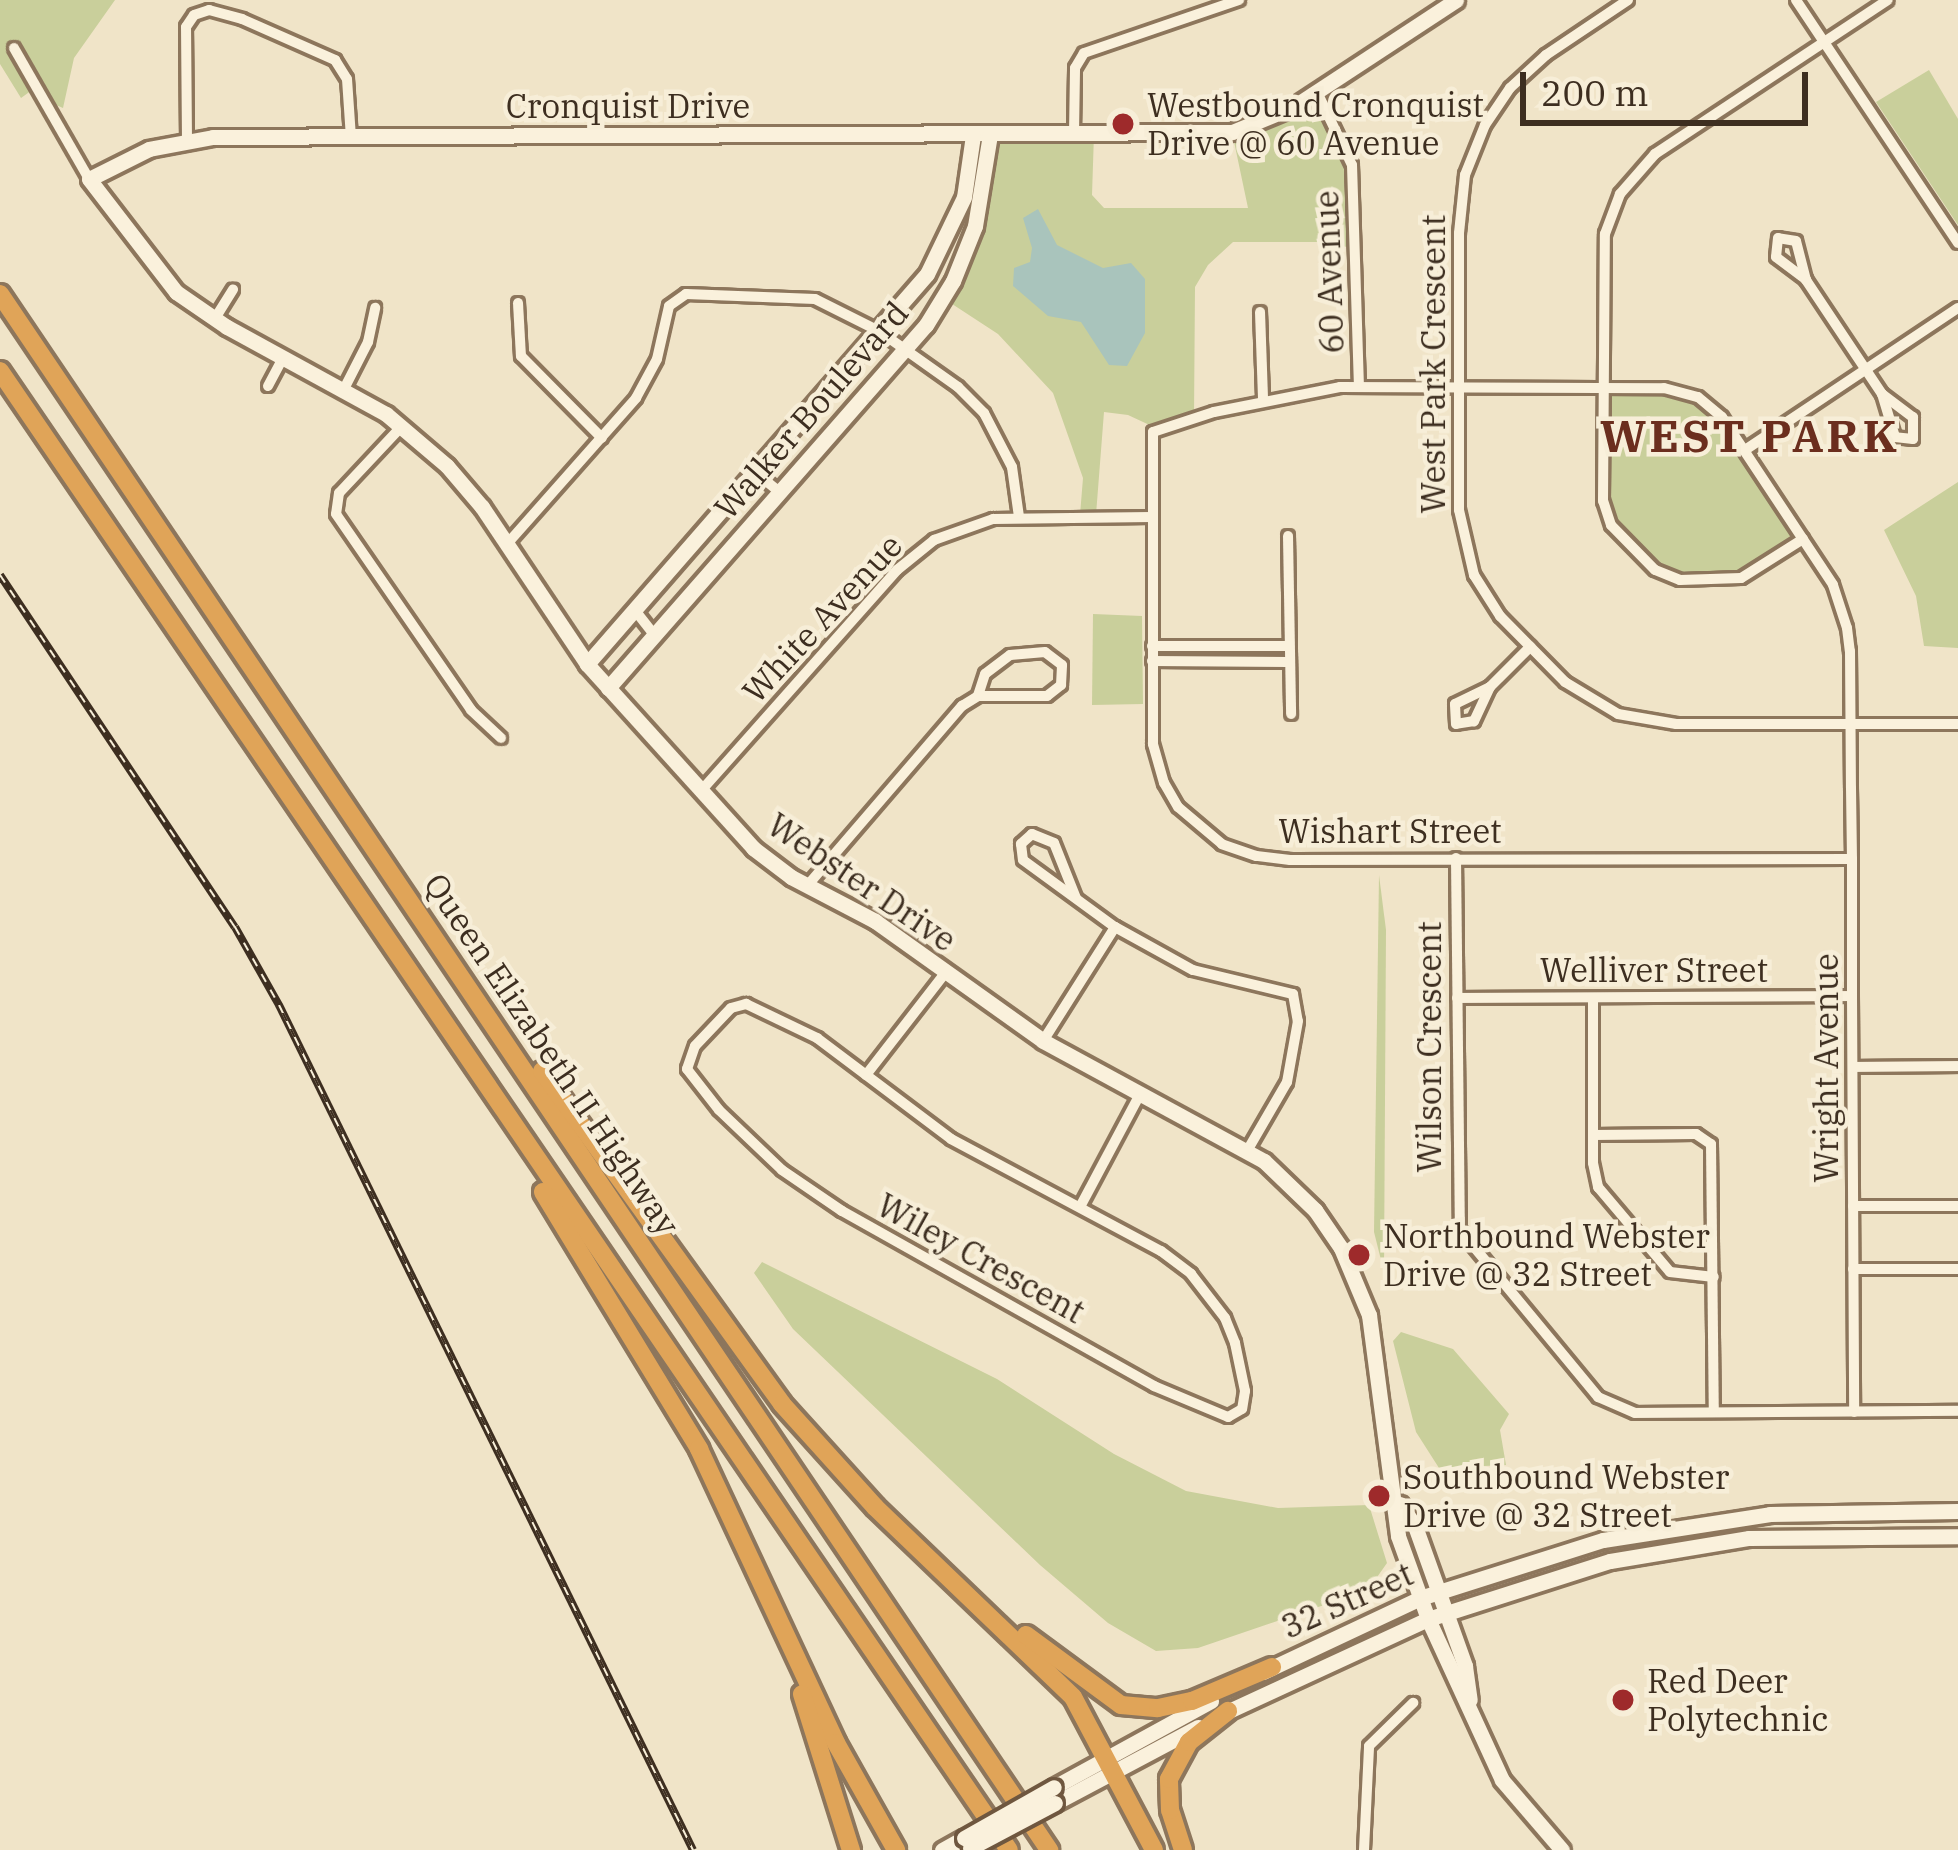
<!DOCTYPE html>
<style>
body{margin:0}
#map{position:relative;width:1958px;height:1850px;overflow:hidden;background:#f0e4c8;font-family:"IBM Plex Serif",serif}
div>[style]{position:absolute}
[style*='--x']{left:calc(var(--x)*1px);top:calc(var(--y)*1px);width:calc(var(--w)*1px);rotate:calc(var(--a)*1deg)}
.green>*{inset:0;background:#c9cf9b}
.water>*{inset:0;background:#a9c4bc}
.roads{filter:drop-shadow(3px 0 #8d765c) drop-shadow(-3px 0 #8d765c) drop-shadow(0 3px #8d765c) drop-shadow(0 -3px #8d765c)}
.street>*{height:10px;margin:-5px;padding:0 5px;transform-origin:5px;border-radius:5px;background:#faf1dc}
.secondary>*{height:15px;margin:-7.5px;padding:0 7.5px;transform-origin:7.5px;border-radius:7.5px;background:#faf1dc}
.highway>*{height:18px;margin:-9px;padding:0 9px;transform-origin:9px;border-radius:9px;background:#e0a458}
.rail>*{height:8px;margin-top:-4px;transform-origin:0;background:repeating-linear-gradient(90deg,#f7eed8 0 9px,#3d2e20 0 18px);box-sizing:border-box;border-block:3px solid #3d2e20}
.bridges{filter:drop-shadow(3px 0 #6f573f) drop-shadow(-3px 0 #6f573f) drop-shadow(0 3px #6f573f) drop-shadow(0 -3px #6f573f)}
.secondary-bridge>*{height:15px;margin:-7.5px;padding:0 7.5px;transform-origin:7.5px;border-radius:7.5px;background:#faf1dc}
.dots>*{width:33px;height:33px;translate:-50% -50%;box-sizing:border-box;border:6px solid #f7eed8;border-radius:50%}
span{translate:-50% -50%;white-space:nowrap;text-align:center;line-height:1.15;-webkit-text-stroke:9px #f7eed8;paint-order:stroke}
.poi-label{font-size:33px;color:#3d2e20}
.left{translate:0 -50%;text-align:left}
.street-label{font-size:33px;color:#3d2e20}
.district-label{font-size:45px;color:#6b2e1e;font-weight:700;letter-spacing:3px}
.scale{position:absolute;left:1520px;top:72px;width:288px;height:54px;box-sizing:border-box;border:6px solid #3d2e20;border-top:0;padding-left:15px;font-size:36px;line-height:42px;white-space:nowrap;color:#3d2e20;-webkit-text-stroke:9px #f7eed8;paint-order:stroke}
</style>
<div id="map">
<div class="green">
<div style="clip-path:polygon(0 0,115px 0,74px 58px,63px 108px,49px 102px,39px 85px,21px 98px,0 64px)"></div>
<div style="clip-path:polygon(1929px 70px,1958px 119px,1958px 225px,1876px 102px)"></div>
<div style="clip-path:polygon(1317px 92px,1352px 165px,1357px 249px,1322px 242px,1233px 242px,1208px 265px,1195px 287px,1194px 417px,1156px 428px,1128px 415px,1104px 412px,1096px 515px,1080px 515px,1083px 478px,1053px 393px,998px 334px,946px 300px,986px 205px,990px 134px,1094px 134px,1092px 195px,1104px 208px,1248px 208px,1232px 132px)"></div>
<div style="clip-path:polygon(1603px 387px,1664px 388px,1707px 403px,1803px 539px,1735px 579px,1662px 575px,1608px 519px)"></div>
<div style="clip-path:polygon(1958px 482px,1958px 648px,1924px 646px,1916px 596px,1884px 530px)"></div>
<div style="clip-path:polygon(1093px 614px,1142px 616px,1143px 704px,1092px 705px)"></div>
<div style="clip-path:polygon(1379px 875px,1386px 930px,1384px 1272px,1374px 1232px)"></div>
<div style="clip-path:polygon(762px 1262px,997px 1379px,1114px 1454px,1186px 1491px,1278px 1508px,1369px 1505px,1387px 1563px,1368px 1590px,1198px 1648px,1156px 1651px,1108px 1623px,1040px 1565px,793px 1329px,754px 1273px)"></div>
<div style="clip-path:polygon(1401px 1332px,1453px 1349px,1509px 1414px,1500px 1430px,1506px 1465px,1439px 1468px,1416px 1432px,1393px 1341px)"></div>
</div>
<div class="water">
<div style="clip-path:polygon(1038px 209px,1057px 245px,1103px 268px,1131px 263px,1145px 279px,1145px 333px,1127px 366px,1109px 365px,1081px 322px,1048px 316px,1013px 286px,1014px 268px,1030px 262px,1032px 248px,1023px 218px)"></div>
</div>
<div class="roads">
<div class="street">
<div style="--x:1628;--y:0;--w:99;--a:146.1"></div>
<div style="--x:1546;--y:55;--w:49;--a:137.5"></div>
<div style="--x:1510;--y:88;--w:45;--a:124"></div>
<div style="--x:1485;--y:125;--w:54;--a:111.8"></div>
<div style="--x:1465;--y:175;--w:58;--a:95.9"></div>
<div style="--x:1459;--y:233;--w:277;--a:90"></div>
<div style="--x:1459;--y:510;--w:67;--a:77"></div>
<div style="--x:1474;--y:575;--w:49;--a:57.6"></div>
<div style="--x:1500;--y:616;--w:93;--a:45.4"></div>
<div style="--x:1565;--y:682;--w:62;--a:31.1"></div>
<div style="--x:1618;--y:714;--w:59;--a:9.8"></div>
<div style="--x:1676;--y:724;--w:282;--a:0"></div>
<div style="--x:1796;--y:0;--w:292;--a:56.3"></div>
<div style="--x:14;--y:48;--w:151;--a:60.2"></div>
<div style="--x:1317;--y:92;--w:81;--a:64.4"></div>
<div style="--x:1352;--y:165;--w:222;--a:88.2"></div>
<div style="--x:1074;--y:134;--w:66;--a:-89.1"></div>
<div style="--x:1075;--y:68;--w:17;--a:-59"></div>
<div style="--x:1084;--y:53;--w:164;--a:-18.9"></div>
<div style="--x:187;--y:140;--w:113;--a:-90.5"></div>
<div style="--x:186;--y:27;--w:14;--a:-56"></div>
<div style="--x:194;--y:15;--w:16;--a:-18"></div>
<div style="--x:209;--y:10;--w:34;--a:15"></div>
<div style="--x:242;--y:19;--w:102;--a:23.8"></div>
<div style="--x:335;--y:60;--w:22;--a:58"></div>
<div style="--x:347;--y:79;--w:58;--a:86.1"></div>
<div style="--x:1806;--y:280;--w:40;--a:-104.4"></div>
<div style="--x:1796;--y:241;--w:18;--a:-171"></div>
<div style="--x:1778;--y:238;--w:19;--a:96"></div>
<div style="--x:1776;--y:257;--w:38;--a:37"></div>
<div style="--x:1806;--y:280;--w:137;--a:56.3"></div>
<div style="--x:1882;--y:394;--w:39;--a:37"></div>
<div style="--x:1913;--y:417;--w:22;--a:90"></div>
<div style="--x:1913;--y:439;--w:18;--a:-174"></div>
<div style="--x:1895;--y:437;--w:45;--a:-106.8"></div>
<div style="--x:518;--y:303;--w:53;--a:86.8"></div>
<div style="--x:521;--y:356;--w:115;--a:45.4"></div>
<div style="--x:1260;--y:312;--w:88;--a:88"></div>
<div style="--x:214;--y:320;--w:36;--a:-58"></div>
<div style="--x:268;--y:386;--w:32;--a:-62"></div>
<div style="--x:344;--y:389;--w:53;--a:-62.9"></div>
<div style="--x:368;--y:342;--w:35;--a:-78"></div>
<div style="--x:402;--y:426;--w:92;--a:133.2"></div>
<div style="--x:339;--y:493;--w:21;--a:98"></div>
<div style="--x:336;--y:514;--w:238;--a:55.4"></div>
<div style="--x:471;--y:710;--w:41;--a:43"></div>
<div style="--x:1745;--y:450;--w:256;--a:-33.7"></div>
<div style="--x:755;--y:472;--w:32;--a:39"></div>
<div style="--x:1288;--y:536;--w:178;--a:89"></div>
<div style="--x:1803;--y:539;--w:73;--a:147.8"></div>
<div style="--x:1741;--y:578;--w:61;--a:178.1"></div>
<div style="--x:1680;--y:580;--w:27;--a:-158"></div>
<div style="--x:1655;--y:570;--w:63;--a:-134.4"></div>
<div style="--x:1611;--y:525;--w:25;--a:-108"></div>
<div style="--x:1603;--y:501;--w:267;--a:-89.6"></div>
<div style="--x:1605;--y:234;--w:43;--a:-69.4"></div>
<div style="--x:1620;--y:194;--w:53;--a:-48.8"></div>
<div style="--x:1655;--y:154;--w:279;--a:-33.5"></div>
<div style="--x:507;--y:544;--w:195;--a:-48.5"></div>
<div style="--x:636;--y:398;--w:44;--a:-61.7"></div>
<div style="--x:657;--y:359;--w:54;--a:-77.2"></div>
<div style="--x:669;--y:306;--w:21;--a:-35"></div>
<div style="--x:686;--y:294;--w:129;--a:2.2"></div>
<div style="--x:815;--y:299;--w:72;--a:26.6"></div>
<div style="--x:879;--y:331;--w:97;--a:35.3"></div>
<div style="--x:958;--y:387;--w:37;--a:45"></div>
<div style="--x:984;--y:413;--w:61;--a:62.6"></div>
<div style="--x:1012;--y:467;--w:50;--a:82"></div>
<div style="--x:634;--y:609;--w:33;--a:52"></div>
<div style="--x:1152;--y:646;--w:136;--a:0"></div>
<div style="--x:1152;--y:661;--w:136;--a:0.4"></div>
<div style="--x:1490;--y:687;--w:38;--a:115"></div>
<div style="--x:1474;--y:721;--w:18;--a:171"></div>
<div style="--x:1456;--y:724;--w:20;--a:-93"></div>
<div style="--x:1455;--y:704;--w:39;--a:-26"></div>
<div style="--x:1490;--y:687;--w:57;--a:-45"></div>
<div style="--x:700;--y:792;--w:297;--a:-48.4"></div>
<div style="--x:897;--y:570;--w:48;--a:-39"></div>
<div style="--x:934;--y:540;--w:63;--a:-19.6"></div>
<div style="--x:993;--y:519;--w:158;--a:-0.7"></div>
<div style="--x:1456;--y:858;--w:372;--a:89.4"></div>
<div style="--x:1460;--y:1230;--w:217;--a:50.4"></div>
<div style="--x:1598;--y:1397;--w:40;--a:23.4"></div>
<div style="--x:1635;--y:1413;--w:323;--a:-0.4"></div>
<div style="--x:1852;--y:859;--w:562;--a:179.9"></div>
<div style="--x:1290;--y:860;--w:34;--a:-173"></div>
<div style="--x:1256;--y:856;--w:36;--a:-161"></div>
<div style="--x:1222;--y:844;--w:57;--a:-139.9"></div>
<div style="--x:1178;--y:807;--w:28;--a:-120"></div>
<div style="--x:1164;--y:783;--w:41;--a:-105.8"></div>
<div style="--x:1153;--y:744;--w:312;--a:-90"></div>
<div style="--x:1153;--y:432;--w:64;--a:-18.2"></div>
<div style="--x:1214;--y:412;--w:128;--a:-11.2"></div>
<div style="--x:1340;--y:387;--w:324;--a:0.2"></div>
<div style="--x:1664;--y:388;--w:35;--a:15"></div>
<div style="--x:1698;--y:397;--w:31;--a:40"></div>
<div style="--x:1722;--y:417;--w:201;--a:56.5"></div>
<div style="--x:1833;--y:585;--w:45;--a:72"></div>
<div style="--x:1847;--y:628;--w:23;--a:83"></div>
<div style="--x:1850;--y:651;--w:137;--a:89.6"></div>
<div style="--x:1851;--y:788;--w:71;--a:89.2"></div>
<div style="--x:1852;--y:859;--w:137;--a:90"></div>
<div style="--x:1852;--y:996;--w:416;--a:89.7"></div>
<div style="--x:807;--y:886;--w:238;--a:-49.3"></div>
<div style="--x:962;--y:706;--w:19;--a:-32"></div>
<div style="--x:978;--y:696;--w:69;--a:0"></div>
<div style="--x:1047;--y:696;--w:18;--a:-38"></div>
<div style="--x:1061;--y:685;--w:20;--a:-87"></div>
<div style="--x:1062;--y:665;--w:21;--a:-143"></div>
<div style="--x:1045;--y:652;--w:35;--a:175"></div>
<div style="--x:1010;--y:655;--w:31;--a:143"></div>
<div style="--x:985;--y:674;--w:23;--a:108"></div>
<div style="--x:1076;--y:898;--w:59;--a:-111.8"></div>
<div style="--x:1054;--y:843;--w:24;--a:-158"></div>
<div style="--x:1032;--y:834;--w:15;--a:138"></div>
<div style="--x:1021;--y:844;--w:16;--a:83"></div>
<div style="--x:1023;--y:860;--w:114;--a:36.1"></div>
<div style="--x:1115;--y:927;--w:89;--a:28.9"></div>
<div style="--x:1193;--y:970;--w:103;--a:13.5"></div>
<div style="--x:1293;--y:994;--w:27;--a:80"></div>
<div style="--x:1298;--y:1021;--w:62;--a:100.2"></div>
<div style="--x:1287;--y:1082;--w:80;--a:120.1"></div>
<div style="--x:1457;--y:998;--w:395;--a:-0.3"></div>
<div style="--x:1593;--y:998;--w:165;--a:90"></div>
<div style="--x:1593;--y:1163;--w:25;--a:78"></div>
<div style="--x:1598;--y:1187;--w:111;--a:49.7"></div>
<div style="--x:1670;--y:1272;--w:44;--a:6.5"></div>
<div style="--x:746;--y:1004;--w:79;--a:25.6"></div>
<div style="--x:817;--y:1038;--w:168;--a:37"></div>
<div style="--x:951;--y:1139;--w:238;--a:28.1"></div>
<div style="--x:1161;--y:1251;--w:38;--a:37"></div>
<div style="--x:1191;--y:1274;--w:56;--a:52.3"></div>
<div style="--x:1225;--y:1318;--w:27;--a:68"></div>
<div style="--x:1235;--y:1343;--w:49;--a:78.2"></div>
<div style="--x:1245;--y:1391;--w:18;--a:99"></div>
<div style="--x:1242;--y:1409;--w:16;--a:150"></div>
<div style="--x:1228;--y:1417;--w:80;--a:-157.3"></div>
<div style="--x:1154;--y:1386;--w:358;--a:-150.7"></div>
<div style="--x:842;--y:1211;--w:73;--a:-145.7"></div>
<div style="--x:782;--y:1170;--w:87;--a:-136.4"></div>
<div style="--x:719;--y:1110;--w:52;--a:-128"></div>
<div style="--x:687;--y:1069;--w:24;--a:-71"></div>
<div style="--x:695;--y:1046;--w:52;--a:-46.5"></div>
<div style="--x:731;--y:1008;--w:16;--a:-15"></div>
<div style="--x:1043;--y:1041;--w:135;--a:-57.7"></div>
<div style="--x:1853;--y:1067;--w:105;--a:-0.5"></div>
<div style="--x:866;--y:1075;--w:129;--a:-52.2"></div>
<div style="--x:1593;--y:1135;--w:103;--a:-0.6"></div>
<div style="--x:1696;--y:1134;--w:18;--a:34"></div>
<div style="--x:1711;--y:1144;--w:268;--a:89.4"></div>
<div style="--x:1853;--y:1206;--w:105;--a:0"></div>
<div style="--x:1080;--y:1207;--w:128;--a:-62"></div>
<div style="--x:1853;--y:1269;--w:105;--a:0"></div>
<div style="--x:1364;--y:1850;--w:104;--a:-87.2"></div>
<div style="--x:1369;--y:1746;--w:62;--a:-44.3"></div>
</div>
<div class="secondary">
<div style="--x:1456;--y:0;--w:195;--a:146.7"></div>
<div style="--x:1293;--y:107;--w:66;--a:157.7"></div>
<div style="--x:1232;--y:132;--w:1019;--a:179.72"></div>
<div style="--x:213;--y:137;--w:65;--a:169.4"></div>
<div style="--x:149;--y:149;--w:67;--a:153.4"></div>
<div style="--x:89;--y:179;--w:143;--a:52.4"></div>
<div style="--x:176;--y:292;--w:62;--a:34.5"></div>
<div style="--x:227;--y:327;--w:181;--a:28.7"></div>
<div style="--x:386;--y:414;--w:80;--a:40.4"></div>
<div style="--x:447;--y:466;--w:54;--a:49.5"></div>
<div style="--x:482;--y:507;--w:189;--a:56.2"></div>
<div style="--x:587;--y:664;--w:248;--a:47.9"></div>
<div style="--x:753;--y:848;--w:48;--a:37.3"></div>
<div style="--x:791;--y:877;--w:95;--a:27.6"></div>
<div style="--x:875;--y:921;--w:206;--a:35.5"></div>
<div style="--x:1043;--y:1041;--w:251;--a:28.5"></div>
<div style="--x:1264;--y:1161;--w:71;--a:43.9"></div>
<div style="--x:1315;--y:1210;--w:46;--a:55.6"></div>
<div style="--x:1341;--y:1248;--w:73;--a:67.3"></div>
<div style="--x:1369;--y:1315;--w:223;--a:82.5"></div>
<div style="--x:1398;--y:1536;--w:88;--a:70.1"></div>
<div style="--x:1428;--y:1619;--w:177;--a:65.3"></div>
<div style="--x:1502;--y:1780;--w:92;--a:49.4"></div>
<div style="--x:587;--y:664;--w:517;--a:-48.92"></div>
<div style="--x:927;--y:274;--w:85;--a:-64.3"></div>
<div style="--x:964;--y:197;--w:63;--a:-81.7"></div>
<div style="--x:608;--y:688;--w:483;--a:-48.8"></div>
<div style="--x:926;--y:325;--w:52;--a:-58.5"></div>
<div style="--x:953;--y:281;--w:59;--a:-68.2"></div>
<div style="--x:975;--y:226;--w:93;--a:-80.7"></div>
<div style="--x:1400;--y:1504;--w:27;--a:56"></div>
<div style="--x:1415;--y:1526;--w:149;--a:70.3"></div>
<div style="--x:1465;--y:1666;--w:34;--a:82"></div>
<div style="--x:1263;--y:1672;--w:174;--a:-25.2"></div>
<div style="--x:1420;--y:1598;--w:192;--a:-17.6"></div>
<div style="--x:1603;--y:1540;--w:169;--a:-8.8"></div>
<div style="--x:1770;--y:1514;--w:188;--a:-0.9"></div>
<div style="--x:1220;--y:1715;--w:229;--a:-24.8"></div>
<div style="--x:1428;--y:1619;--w:191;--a:-17.7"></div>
<div style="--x:1610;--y:1561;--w:141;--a:-9.4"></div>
<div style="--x:1749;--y:1538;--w:209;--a:-0.5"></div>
<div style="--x:1054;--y:1787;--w:179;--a:-28.7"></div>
<div style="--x:1055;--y:1803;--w:162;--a:-28"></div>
<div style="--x:942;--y:1850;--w:25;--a:-29"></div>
</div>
<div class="highway">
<div style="--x:0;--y:294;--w:1877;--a:56.01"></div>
<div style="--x:0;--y:371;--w:1790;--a:55.7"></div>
<div style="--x:542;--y:1071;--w:410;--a:54.2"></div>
<div style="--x:782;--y:1404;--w:139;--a:47.9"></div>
<div style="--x:875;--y:1507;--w:274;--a:43.8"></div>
<div style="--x:1073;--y:1697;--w:173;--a:62.1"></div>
<div style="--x:543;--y:1192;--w:301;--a:58.7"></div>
<div style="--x:699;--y:1449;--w:324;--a:65"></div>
<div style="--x:836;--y:1743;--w:123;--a:60.7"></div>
<div style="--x:1026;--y:1635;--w:118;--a:36.4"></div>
<div style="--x:1121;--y:1705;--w:37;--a:5"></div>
<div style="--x:1158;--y:1708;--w:35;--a:-12"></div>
<div style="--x:1192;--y:1701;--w:87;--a:-23"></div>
<div style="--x:802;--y:1694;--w:164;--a:72.6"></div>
<div style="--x:1183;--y:1850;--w:42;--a:-108"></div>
<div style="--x:1170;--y:1810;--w:31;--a:-92"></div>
<div style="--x:1169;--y:1779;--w:42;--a:-61.6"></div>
<div style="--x:1189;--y:1742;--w:50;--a:-38.5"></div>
</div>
</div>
<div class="rail">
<div style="--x:0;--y:575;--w:423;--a:56.3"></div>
<div style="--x:235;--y:927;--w:90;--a:60.6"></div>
<div style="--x:279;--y:1005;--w:941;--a:63.9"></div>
</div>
<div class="bridges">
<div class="secondary-bridge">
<div style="--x:964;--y:1838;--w:103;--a:-29.5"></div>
<div style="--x:970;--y:1848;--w:96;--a:-27.9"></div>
</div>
</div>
<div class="dots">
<div style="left:1123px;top:124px;background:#9e2a2b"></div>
<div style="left:1359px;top:1255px;background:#9e2a2b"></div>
<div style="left:1379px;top:1496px;background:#9e2a2b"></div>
<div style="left:1623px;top:1700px;background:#9e2a2b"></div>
</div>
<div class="poi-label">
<span class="left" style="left:1147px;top:124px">Westbound Cronquist<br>Drive @ 60 Avenue</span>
<span class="left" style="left:1383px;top:1255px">Northbound Webster<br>Drive @ 32 Street</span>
<span class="left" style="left:1403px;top:1496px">Southbound Webster<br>Drive @ 32 Street</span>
<span class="left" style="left:1647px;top:1700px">Red Deer<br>Polytechnic</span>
</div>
<div class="street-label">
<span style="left:628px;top:106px">Cronquist Drive</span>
<span style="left:1329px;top:272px;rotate:-92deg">60 Avenue</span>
<span style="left:1433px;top:364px;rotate:-90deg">West Park Crescent</span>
<span style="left:811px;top:410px;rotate:-49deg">Walker Boulevard</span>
<span style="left:822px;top:618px;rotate:-47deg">White Avenue</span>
<span style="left:1390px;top:831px">Wishart Street</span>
<span style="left:862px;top:882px;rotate:34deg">Webster Drive</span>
<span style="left:1654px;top:970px">Welliver Street</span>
<span style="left:1429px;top:1047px;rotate:-90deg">Wilson Crescent</span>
<span style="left:552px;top:1054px;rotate:56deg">Queen Elizabeth II Highway</span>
<span style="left:1826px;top:1068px;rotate:-90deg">Wright Avenue</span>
<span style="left:981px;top:1258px;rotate:29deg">Wiley Crescent</span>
<span style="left:1347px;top:1600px;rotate:-24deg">32 Street</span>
</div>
<div class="district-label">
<span style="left:1750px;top:436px">WEST PARK</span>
</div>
<div class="scale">200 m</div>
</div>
